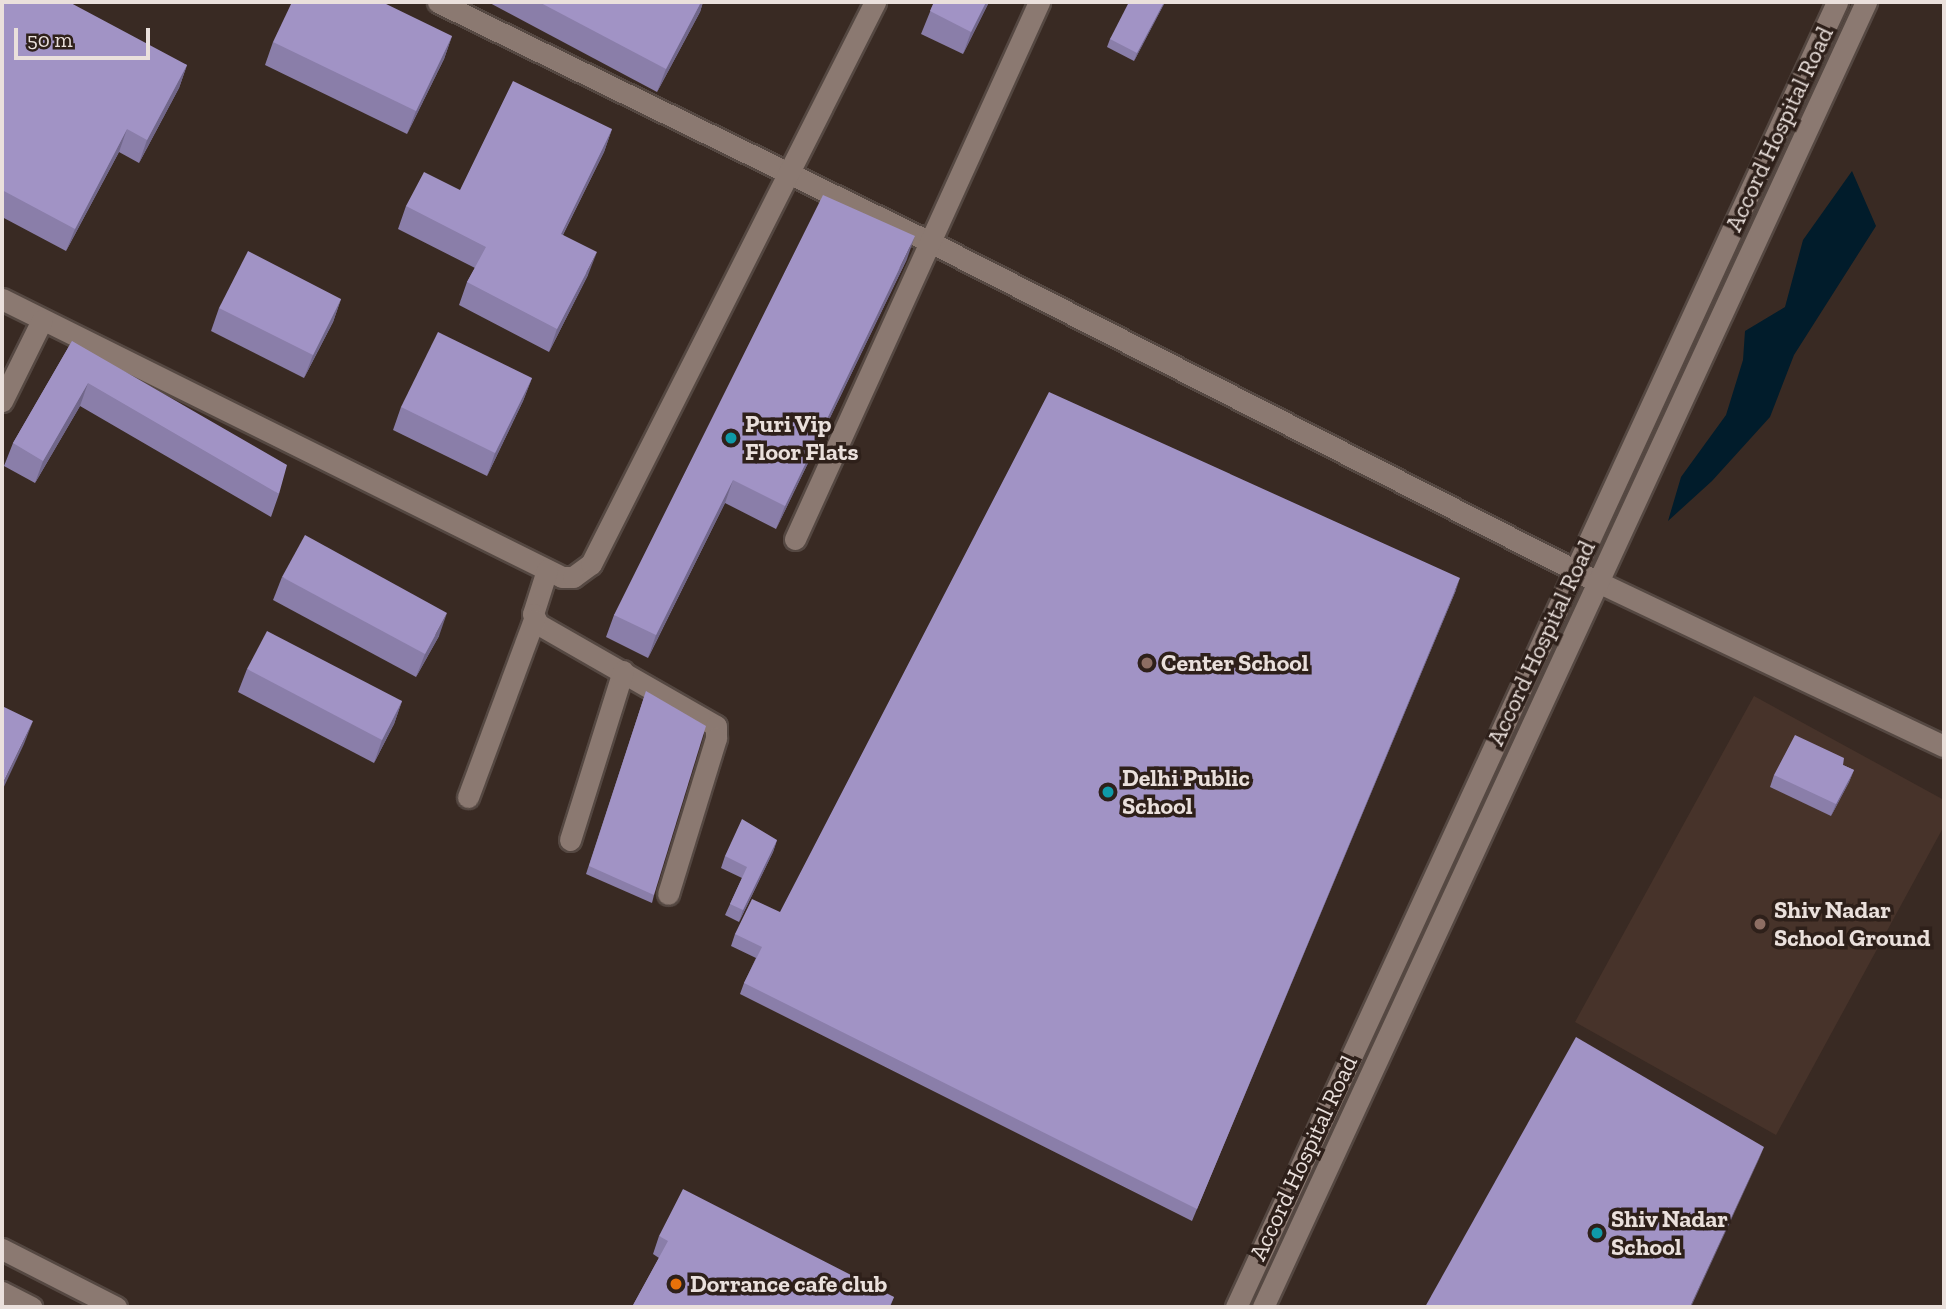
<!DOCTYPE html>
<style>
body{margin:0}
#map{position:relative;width:1946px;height:1309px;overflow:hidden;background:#392a23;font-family:"Zilla Slab",serif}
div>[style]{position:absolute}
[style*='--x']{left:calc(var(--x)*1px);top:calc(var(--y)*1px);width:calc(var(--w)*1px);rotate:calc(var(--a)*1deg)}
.built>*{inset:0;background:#47332a}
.water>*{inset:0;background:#011c2b}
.roads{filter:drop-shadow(2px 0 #554842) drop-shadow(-2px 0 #554842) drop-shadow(0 2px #554842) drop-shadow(0 -2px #554842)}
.minor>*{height:21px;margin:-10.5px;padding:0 10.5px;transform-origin:10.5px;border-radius:10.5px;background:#8b7971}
.wall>*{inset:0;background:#8a7ea9}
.shaded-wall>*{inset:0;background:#71678a}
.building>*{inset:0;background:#a193c5}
.dots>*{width:19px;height:19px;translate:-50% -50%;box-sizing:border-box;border:4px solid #2e201a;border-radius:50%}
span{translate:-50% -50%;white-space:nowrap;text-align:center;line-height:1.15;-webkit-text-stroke:7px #2e201a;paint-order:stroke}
.street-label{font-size:24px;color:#eae0dc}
.poi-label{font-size:24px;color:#eae0dc;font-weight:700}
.left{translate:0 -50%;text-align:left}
.frame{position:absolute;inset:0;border:4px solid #eae0dc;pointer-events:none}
.scale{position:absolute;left:14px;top:28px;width:136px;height:32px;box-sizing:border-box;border:4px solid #eae0dc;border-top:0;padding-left:9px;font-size:21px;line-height:24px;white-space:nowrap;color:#eae0dc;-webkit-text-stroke:5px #2e201a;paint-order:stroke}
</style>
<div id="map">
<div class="built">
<div style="clip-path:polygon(1754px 696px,1944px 800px,1944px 826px,1776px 1135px,1575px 1022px)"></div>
</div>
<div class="water">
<div style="clip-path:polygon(1852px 171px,1876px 226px,1794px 355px,1770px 417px,1712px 481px,1668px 521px,1681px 477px,1726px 415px,1743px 360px,1745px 331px,1785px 307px,1803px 240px)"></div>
</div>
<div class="roads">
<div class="minor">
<div style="--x:438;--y:2;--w:550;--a:26.01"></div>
<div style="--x:932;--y:243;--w:747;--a:26.98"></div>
<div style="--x:1598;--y:582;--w:383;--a:25.4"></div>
<div style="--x:2;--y:299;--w:625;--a:26.4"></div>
<div style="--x:562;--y:577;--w:11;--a:0"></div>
<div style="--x:573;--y:577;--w:22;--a:-36"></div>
<div style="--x:591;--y:564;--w:630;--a:-63.19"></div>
<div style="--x:2;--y:401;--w:90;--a:-63.7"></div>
<div style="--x:795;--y:539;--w:590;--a:-65.56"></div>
<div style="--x:547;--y:570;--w:46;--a:107.7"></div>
<div style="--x:533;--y:614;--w:11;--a:63"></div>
<div style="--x:538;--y:624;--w:205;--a:29.8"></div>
<div style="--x:716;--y:726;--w:12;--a:90"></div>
<div style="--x:716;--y:738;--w:163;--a:107.1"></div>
<div style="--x:468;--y:797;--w:189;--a:-69.6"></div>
<div style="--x:570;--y:840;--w:177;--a:-72.6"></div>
<div style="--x:2;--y:1249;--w:128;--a:27"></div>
<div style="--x:2;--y:1292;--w:33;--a:27"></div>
<div style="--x:1236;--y:1307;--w:1437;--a:-65.27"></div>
<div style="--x:1263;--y:1307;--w:1438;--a:-65.2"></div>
</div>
</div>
<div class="wall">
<div style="clip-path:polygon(2px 2px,187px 65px,179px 88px,139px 163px,119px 152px,66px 251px,2px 217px)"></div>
<div style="clip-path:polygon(488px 2px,703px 2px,700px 12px,657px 92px)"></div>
<div style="clip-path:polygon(934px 2px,989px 2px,963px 54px,921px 34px)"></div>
<div style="clip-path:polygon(1165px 2px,1134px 61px,1107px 47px,1110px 39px)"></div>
<div style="clip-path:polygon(452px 36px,444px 59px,407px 134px,265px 65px,273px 42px)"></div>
<div style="clip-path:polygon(612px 129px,604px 152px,563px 235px,588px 275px,549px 352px,459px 305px,467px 282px,475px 268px,398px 229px,406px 206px,460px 190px)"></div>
<div style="clip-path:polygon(907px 259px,776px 529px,725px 503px,648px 658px,606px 637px,614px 615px)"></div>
<div style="clip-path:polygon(341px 299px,333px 322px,304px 378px,211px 331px,219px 308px)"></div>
<div style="clip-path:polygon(72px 341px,279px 494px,271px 517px,80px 406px,35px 483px,4px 466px,13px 443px)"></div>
<div style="clip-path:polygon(532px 378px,523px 401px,487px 476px,393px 430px,401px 407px)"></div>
<div style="clip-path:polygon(282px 577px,439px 636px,416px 677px,273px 600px)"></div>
<div style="clip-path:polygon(1456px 590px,1192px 1221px,740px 994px,744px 983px,756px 958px,731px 946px,735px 934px)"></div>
<div style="clip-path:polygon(247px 669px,402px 701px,394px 724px,374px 763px,238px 692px)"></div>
<div style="clip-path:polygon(646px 691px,654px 895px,652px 903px,586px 874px)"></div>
<div style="clip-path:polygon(1843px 765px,1854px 770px,1849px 782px,1831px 816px,1770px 787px,1774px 775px)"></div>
<div style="clip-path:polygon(777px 840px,773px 852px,739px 922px,725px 915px,742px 878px,721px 868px,725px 856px)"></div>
<div style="clip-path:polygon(659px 1236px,894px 1297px,890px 1307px,632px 1307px,659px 1258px,653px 1254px)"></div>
</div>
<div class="shaded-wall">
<div style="clip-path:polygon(701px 2px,703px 2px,700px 12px,657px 92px,666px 69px)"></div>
<div style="clip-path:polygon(986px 2px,989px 2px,963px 54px,971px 32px)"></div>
<div style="clip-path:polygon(1164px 2px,1165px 2px,1134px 61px,1137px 53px)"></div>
<div style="clip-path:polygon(452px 36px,444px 59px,407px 134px,416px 111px)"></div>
<div style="clip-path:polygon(187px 65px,179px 88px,139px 163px,147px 140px)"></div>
<div style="clip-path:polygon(127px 129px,119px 152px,66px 251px,75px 229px)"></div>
<div style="clip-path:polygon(612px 129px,604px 152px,552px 256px,561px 234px)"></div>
<div style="clip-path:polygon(915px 236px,907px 259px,776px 529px,785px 506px)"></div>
<div style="clip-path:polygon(597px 252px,588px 275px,549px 352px,557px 329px)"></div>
<div style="clip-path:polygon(341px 299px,333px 322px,304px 378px,313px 355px)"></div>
<div style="clip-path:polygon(532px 378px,523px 401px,487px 476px,495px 453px)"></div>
<div style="clip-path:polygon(88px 383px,80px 406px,35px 483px,43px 461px)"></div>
<div style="clip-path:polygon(733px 480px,725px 503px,648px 658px,656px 635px)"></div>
<div style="clip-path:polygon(1460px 578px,1456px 590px,1192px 1221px,1197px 1209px)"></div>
<div style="clip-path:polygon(447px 613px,439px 636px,416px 677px,425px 654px)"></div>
<div style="clip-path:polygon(402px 701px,394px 724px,374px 763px,382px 740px)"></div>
<div style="clip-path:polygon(33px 721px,24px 744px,2px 791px,2px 785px)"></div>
<div style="clip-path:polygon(1854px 770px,1849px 782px,1831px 816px,1836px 804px)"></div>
<div style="clip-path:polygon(777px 840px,773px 852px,739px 922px,743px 910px)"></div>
<div style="clip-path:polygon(1764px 1147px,1759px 1159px,1691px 1307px,1690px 1307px)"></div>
</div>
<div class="building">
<div style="clip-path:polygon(2px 2px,69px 2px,187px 65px,147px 140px,127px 129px,75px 229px,2px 190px)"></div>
<div style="clip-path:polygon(292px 2px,382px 2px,452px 36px,416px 111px,273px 42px)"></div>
<div style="clip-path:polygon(539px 2px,701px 2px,666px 69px)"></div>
<div style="clip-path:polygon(934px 2px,986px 2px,971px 32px,930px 11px)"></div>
<div style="clip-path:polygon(1129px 2px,1164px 2px,1137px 53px,1110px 39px)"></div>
<div style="clip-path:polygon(513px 81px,612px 129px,561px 234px,597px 252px,557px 329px,467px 282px,486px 247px,406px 206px,424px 172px,460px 190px)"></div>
<div style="clip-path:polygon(823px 195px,915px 236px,785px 506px,733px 480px,656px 635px,614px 615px)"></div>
<div style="clip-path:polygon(248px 251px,341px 299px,313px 355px,219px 308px)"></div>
<div style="clip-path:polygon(438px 332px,532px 378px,495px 453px,401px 407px)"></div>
<div style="clip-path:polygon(72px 341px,287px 465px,279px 494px,88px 383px,43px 461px,13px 443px)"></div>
<div style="clip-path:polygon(1049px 392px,1460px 578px,1197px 1209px,744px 983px,762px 947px,735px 934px,752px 899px,780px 912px)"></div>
<div style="clip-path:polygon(305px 535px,447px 613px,425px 654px,282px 577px)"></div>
<div style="clip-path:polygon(267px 631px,402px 701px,382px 740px,247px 669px)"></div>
<div style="clip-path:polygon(646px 691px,706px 726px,654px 895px,589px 866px)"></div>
<div style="clip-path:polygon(2px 706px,33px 721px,2px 785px,2px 732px,4px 726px,2px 725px)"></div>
<div style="clip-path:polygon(1795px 735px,1844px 758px,1843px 765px,1854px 770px,1836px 804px,1774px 775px)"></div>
<div style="clip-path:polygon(742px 819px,777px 840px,743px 910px,730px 904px,747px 867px,725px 856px)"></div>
<div style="clip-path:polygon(1576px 1037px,1764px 1147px,1690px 1307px,1425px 1307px)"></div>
<div style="clip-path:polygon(683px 1189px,894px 1297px,889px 1307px,632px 1307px,668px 1241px,659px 1236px)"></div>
</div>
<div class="dots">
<div style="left:731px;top:438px;background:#0f9aa8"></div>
<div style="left:1147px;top:663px;background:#8d6e63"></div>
<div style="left:1108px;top:792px;background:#0f9aa8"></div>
<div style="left:1760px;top:924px;background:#8d6e63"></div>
<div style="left:1597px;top:1233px;background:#0f9aa8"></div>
<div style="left:676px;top:1284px;background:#e8710a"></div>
</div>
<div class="street-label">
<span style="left:1779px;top:129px;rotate:-65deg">Accord Hospital Road</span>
<span style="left:1541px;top:643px;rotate:-65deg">Accord Hospital Road</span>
<span style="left:1303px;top:1158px;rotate:-65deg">Accord Hospital Road</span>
</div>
<div class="poi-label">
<span class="left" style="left:745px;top:438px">Puri Vip<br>Floor Flats</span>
<span class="left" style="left:1161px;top:663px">Center School</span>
<span class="left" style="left:1122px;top:792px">Delhi Public<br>School</span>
<span class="left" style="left:1774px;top:924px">Shiv Nadar<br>School Ground</span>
<span class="left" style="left:1611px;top:1233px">Shiv Nadar<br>School</span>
<span class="left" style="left:690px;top:1284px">Dorrance cafe club</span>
</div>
<div class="frame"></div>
<div class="scale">50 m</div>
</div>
